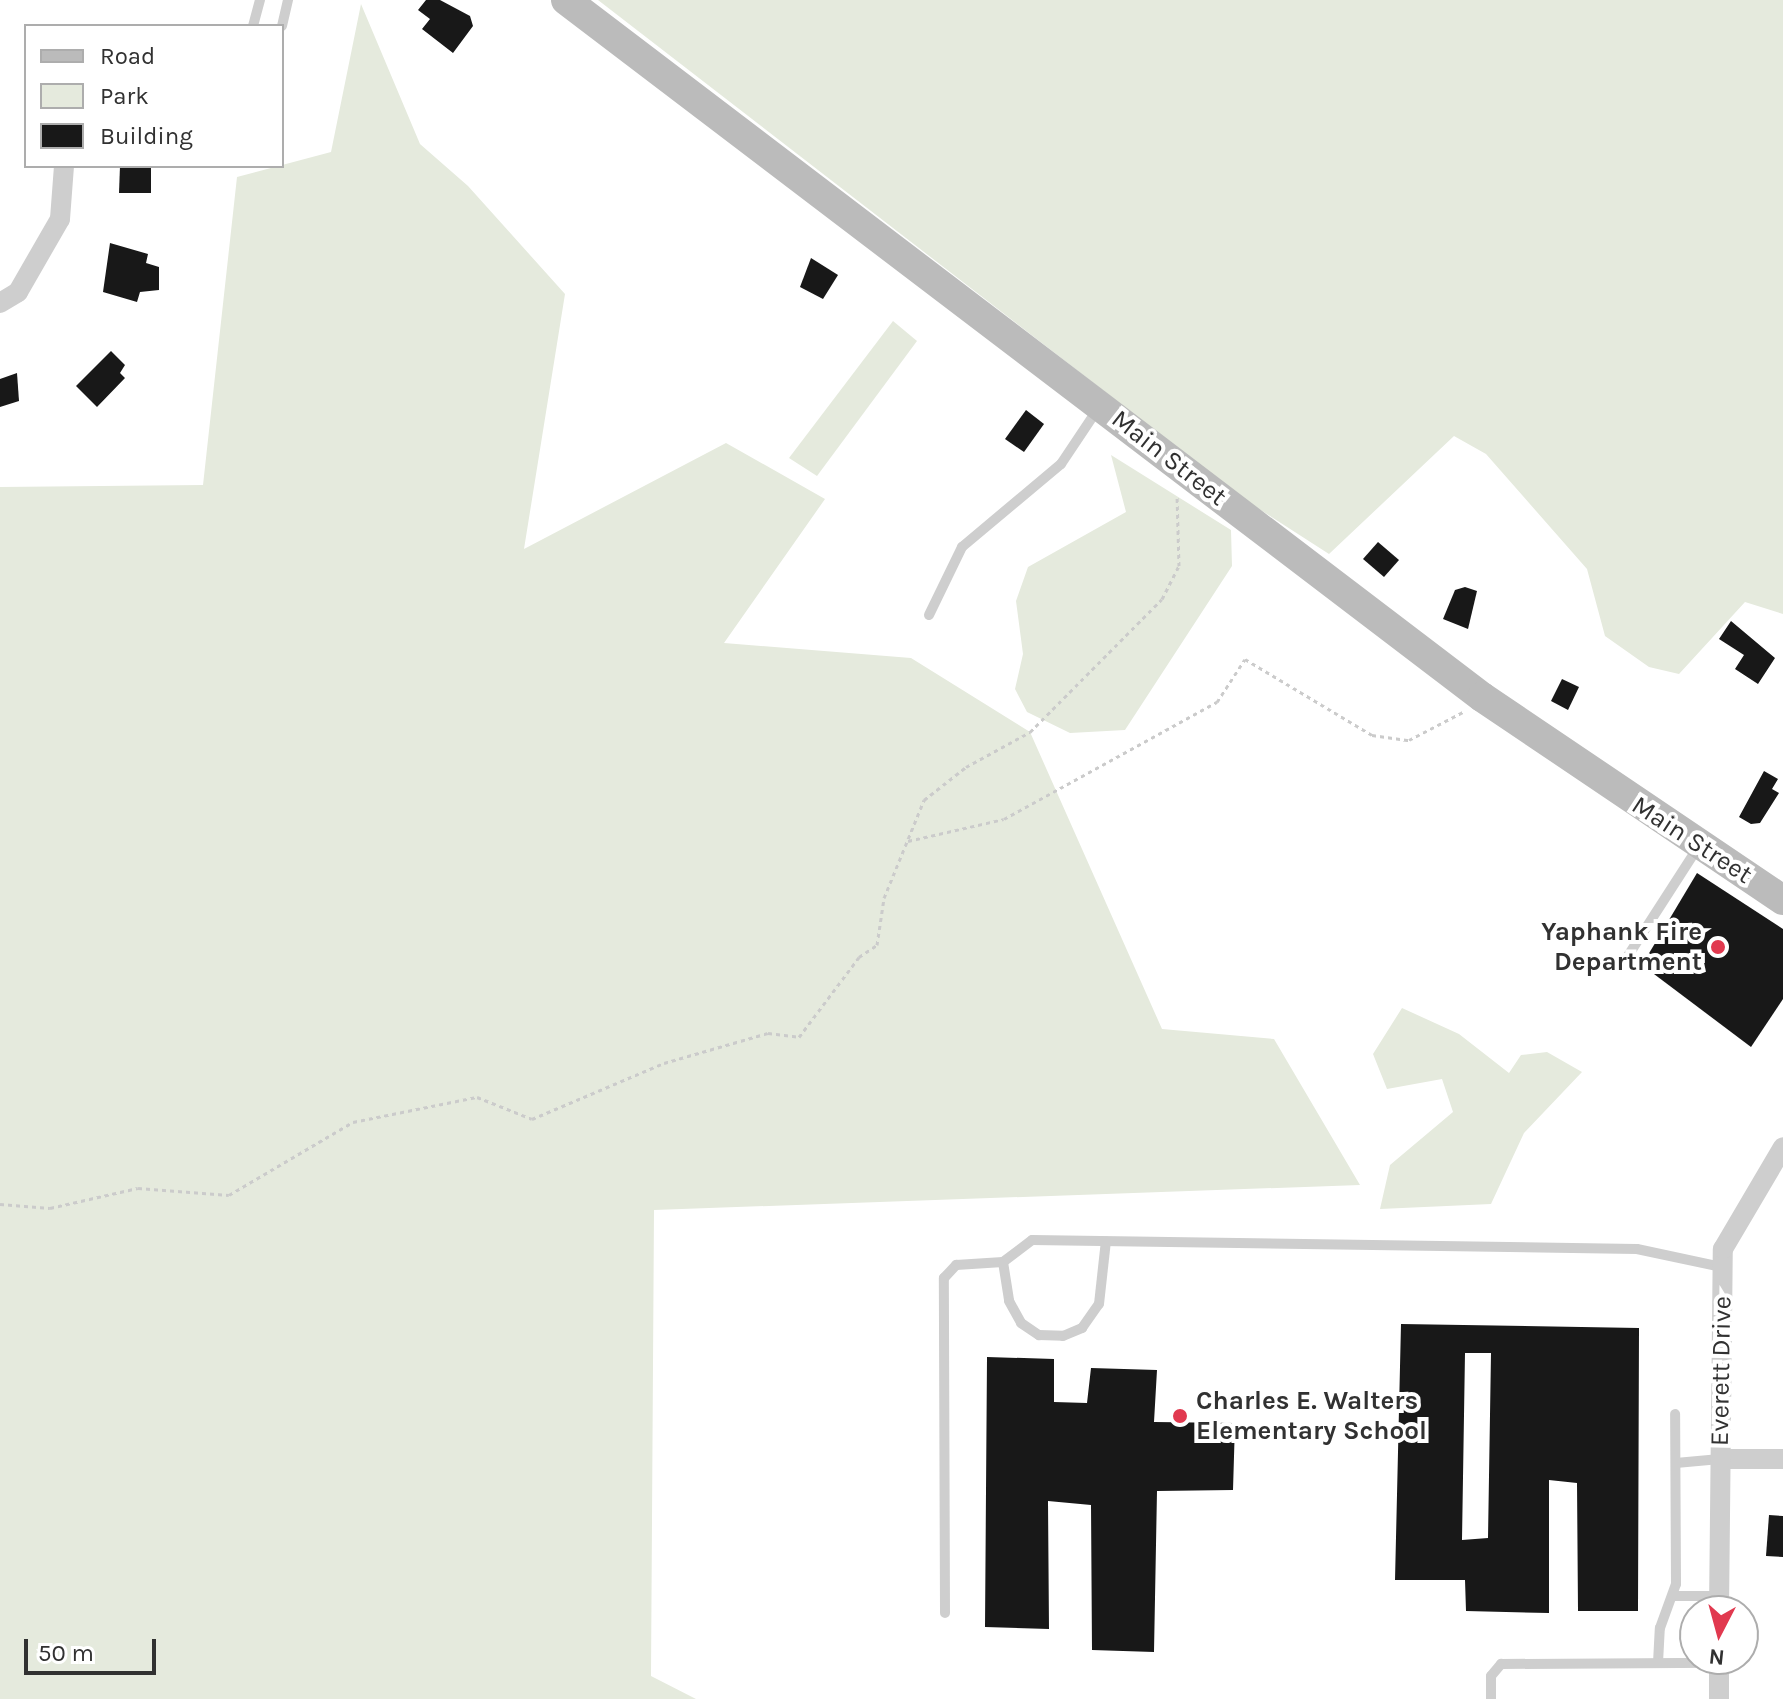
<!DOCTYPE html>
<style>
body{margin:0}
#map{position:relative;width:1783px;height:1699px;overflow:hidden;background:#fff;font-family:Karla,sans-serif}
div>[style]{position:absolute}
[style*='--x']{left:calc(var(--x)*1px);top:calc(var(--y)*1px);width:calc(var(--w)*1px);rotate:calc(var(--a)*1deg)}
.green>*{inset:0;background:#e5eadd}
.building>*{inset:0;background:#181818}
.path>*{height:3px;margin-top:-1.5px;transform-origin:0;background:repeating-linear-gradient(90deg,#cbcbcb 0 4px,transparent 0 8px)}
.service>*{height:10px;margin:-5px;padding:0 5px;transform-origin:5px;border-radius:5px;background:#cecece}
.minor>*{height:20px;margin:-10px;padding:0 10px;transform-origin:10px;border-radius:10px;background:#cecece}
.secondary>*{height:30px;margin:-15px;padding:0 15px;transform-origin:15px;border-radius:15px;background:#bbb}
.dots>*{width:22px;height:22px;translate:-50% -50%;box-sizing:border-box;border:4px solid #fff;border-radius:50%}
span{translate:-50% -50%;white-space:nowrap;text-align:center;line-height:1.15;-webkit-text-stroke:8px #fff;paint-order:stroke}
.street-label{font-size:26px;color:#313131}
.poi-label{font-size:26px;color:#313131;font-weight:700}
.right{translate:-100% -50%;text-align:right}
.left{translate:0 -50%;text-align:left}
.legend{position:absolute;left:24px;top:24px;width:260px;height:144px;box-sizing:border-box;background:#fff;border:2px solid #adadad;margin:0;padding:10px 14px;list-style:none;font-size:24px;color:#313131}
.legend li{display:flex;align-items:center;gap:16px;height:40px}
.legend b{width:40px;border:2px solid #adadad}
.north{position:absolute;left:1679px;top:1595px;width:80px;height:80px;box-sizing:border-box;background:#fff;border:2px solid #adadad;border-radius:50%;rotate:186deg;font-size:22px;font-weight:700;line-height:32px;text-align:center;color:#313131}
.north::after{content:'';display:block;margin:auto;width:28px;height:36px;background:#e1394f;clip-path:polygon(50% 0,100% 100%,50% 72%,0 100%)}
.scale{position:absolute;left:24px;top:1639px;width:132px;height:36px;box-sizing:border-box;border:4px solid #313131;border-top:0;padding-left:10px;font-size:24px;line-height:28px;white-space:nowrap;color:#313131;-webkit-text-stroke:6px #fff;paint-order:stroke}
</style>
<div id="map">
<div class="green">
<div style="clip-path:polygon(598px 0,1783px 0,1783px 614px,1745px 602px,1679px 674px,1649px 667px,1605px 636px,1587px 569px,1486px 454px,1454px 436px,1329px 554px,1245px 500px)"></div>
<div style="clip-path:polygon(361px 4px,420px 144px,468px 186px,565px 294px,524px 549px,726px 443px,825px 499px,724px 643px,911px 658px,1030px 732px,1162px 1029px,1274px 1039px,1360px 1185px,654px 1210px,651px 1676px,696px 1699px,0 1699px,0 487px,203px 485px,237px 177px,331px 152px)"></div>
<div style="clip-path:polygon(893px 321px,917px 341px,817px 476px,789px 458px)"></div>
<div style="clip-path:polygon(1111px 455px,1231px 530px,1232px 566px,1125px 730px,1070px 733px,1027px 712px,1015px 689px,1023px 654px,1016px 601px,1028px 567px,1126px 512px)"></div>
<div style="clip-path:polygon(1402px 1008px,1459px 1034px,1509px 1073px,1521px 1055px,1547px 1052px,1582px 1072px,1524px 1133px,1491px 1204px,1380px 1209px,1390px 1165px,1453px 1112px,1442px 1079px,1387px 1089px,1373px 1054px)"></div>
</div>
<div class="building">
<div style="clip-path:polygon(426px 0,440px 0,470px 16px,473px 26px,453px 53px,422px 29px,430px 19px,418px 10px)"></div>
<div style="clip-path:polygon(120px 166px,151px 166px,151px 193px,119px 193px)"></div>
<div style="clip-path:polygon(110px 243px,148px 254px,146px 263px,159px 267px,159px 290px,140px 292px,137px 302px,103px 292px)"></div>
<div style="clip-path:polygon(811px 258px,838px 275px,823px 299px,800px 287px)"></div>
<div style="clip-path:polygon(111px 351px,125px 365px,120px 373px,125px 378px,97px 407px,76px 386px)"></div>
<div style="clip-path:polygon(17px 373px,19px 401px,0 407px,0 379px)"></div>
<div style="clip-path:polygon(1026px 410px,1044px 424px,1024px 452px,1005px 439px)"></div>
<div style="clip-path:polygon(1378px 542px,1399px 560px,1384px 577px,1363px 559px)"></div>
<div style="clip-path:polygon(1465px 587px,1477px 591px,1468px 629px,1443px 619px,1455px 590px)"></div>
<div style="clip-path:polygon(1731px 621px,1775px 658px,1758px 684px,1735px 669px,1744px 655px,1719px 639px)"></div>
<div style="clip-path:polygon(1562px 679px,1579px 687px,1568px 710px,1551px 701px)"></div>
<div style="clip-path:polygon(1764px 771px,1778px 779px,1772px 789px,1779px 793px,1760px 823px,1751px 824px,1739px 817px)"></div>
<div style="clip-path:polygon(1697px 873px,1783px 929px,1783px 999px,1751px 1047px,1642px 965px)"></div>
<div style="clip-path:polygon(evenodd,1401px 1324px,1639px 1328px,1638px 1611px,1578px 1611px,1577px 1483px,1549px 1480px,1549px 1613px,1466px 1611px,1465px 1580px,1395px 1580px,1401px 1324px,1465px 1353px,1491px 1353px,1488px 1538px,1462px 1540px,1465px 1353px)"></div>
<div style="clip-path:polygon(987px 1357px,1054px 1359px,1054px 1402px,1087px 1403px,1091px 1368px,1157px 1370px,1154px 1422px,1235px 1423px,1233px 1490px,1157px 1491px,1154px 1652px,1092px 1650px,1091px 1505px,1048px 1501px,1049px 1629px,985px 1627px)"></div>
<div style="clip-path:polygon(1769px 1515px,1783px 1516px,1783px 1557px,1766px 1556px)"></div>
</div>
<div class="path">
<div style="--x:908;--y:841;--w:98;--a:-12.9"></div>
<div style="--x:1004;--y:819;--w:243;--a:-28.8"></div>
<div style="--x:1217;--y:702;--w:51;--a:-56.9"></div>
<div style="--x:1245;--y:659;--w:148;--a:30.9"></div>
<div style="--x:1372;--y:735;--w:37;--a:8"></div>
<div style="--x:1409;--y:740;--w:61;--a:-27.4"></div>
<div style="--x:0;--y:1204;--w:50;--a:4.6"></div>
<div style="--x:50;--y:1208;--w:90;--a:-12.8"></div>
<div style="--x:138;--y:1188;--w:91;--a:4.4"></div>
<div style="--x:229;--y:1195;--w:144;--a:-30.5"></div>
<div style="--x:353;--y:1122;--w:126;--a:-11.4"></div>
<div style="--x:477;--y:1097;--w:59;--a:21.8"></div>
<div style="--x:532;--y:1119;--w:143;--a:-23"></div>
<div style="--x:664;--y:1063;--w:108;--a:-16.1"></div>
<div style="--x:768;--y:1033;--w:31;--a:7"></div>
<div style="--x:799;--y:1037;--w:100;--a:-53.1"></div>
<div style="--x:859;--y:957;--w:22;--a:-34"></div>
<div style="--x:877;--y:945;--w:48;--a:-81.5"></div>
<div style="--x:884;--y:898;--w:106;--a:-67.8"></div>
<div style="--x:924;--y:800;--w:53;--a:-38.2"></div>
<div style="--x:966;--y:767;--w:73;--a:-28.7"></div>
<div style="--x:1030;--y:732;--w:187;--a:-45.2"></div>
<div style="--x:1162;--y:599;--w:37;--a:-63"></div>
<div style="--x:1179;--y:566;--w:70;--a:-91.6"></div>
</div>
<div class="service">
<div style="--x:253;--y:26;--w:27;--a:-75"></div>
<div style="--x:282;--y:26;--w:27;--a:-77"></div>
<div style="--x:929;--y:615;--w:76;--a:-64.1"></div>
<div style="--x:962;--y:547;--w:129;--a:-40"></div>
<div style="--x:1061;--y:464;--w:65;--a:-56.3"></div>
<div style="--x:1624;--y:962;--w:137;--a:-57.2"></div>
<div style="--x:1003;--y:1262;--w:39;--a:81"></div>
<div style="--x:1009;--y:1301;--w:25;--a:61"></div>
<div style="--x:1021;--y:1323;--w:22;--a:34"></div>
<div style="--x:1039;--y:1335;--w:24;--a:2"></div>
<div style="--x:1063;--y:1336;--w:21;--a:-23"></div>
<div style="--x:1082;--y:1328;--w:29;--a:-55"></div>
<div style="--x:1099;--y:1304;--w:63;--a:-83.7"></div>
<div style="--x:1676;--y:1463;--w:44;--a:-5.2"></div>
<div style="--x:1673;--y:1596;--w:46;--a:0"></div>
<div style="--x:945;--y:1613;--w:335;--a:-90.2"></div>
<div style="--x:944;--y:1278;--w:18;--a:-47"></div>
<div style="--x:956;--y:1265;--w:47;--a:-3.7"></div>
<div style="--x:1003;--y:1262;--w:36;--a:-37"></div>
<div style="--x:1032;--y:1240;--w:605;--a:0.85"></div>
<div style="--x:1637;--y:1249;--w:87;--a:12"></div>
<div style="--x:1658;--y:1663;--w:35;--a:-87"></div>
<div style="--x:1660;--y:1628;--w:47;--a:-70"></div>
<div style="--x:1676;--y:1584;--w:170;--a:-90.3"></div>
<div style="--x:1491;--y:1699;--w:23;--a:-90"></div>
<div style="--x:1491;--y:1676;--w:16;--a:-50"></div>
<div style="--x:1501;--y:1664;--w:218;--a:-0.3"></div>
</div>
<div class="minor">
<div style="--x:0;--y:303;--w:21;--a:-31"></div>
<div style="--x:18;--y:292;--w:84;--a:-60.1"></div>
<div style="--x:60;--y:219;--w:53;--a:-85.7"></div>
<div style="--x:1720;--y:1459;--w:63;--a:0"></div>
<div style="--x:1719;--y:1611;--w:362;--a:-89.4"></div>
<div style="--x:1723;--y:1249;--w:118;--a:-59.5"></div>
<div style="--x:1719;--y:1699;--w:40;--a:-90"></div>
</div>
<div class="secondary">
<div style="--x:566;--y:0;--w:1151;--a:37.27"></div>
<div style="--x:1482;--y:697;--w:363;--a:34"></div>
</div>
<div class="dots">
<div style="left:1718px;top:947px;background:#e1394f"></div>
<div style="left:1180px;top:1416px;background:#e1394f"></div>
</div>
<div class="street-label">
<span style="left:1169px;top:458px;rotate:38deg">Main Street</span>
<span style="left:1692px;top:840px;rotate:33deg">Main Street</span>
<span style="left:1721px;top:1371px;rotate:-89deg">Everett Drive</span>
</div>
<div class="poi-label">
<span class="right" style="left:1702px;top:947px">Yaphank Fire<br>Department</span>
<span class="left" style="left:1196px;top:1416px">Charles E. Walters<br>Elementary School</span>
</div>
<ul class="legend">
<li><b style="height:10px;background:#bbb"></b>Road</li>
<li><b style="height:22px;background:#e5eadd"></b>Park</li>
<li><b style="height:22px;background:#181818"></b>Building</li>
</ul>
<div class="north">N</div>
<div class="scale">50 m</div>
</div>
